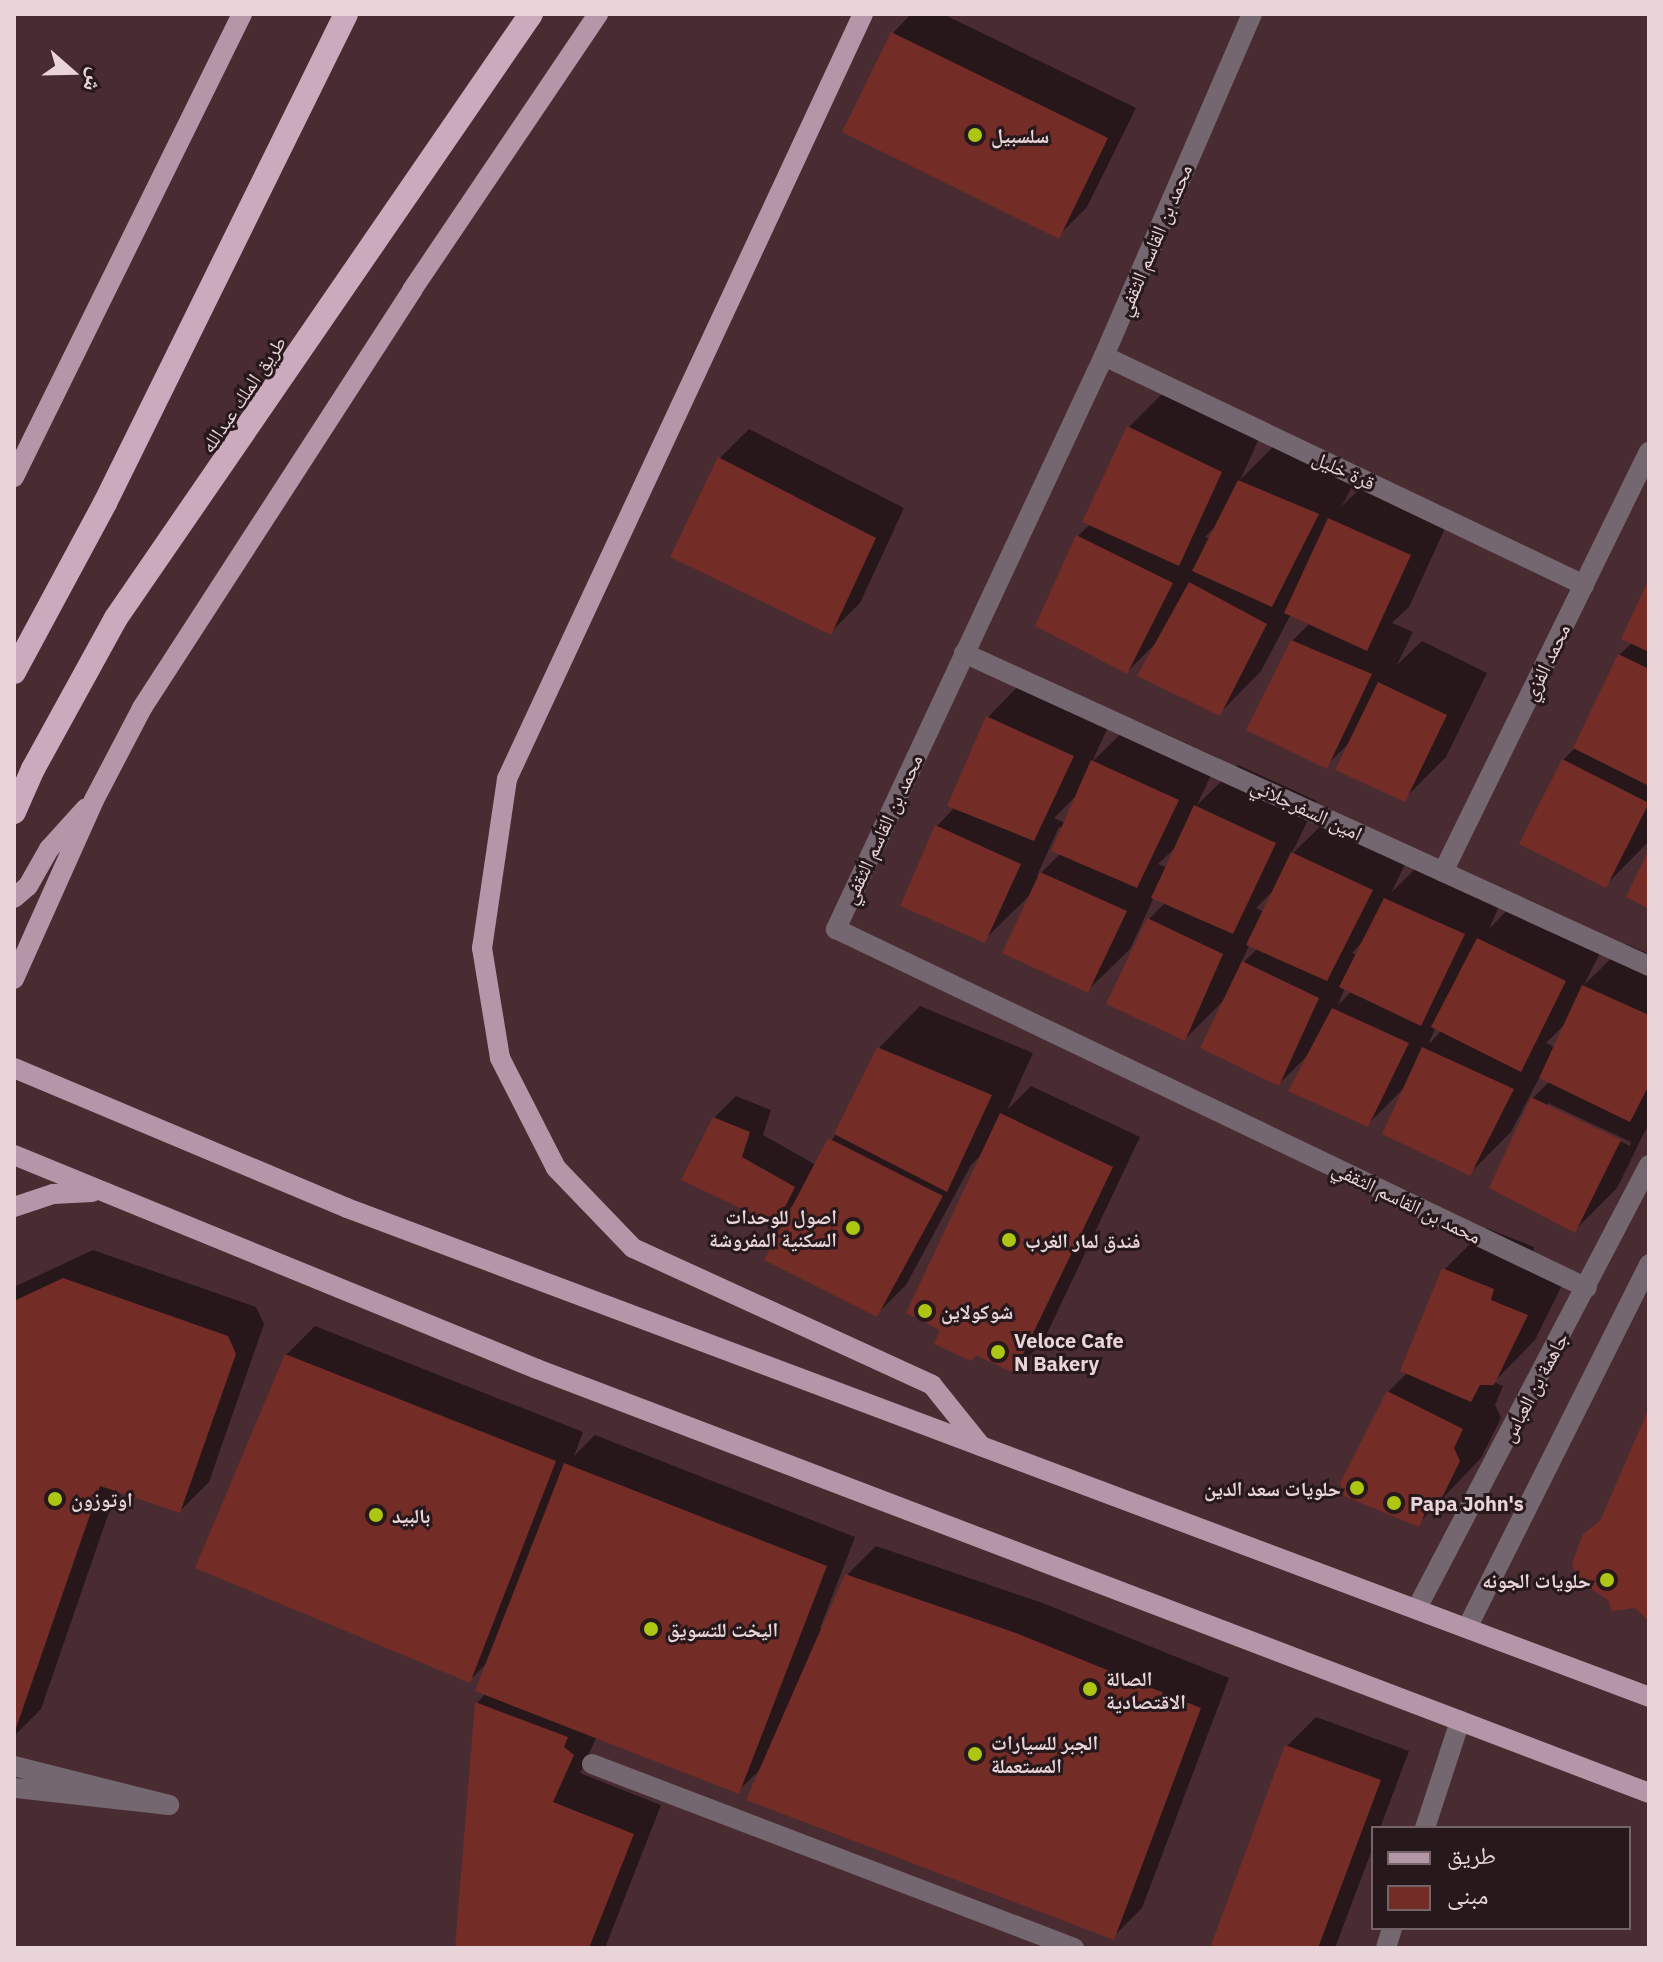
<!DOCTYPE html>
<meta charset="utf-8">
<style>
body{margin:0}
#map{position:relative;width:1663px;height:1962px;overflow:hidden;background:#492b32;font-family:"IBM Plex Sans","Noto Naskh Arabic",sans-serif}
div>[style]{position:absolute}
[style*='--x']{left:calc(var(--x)*1px);top:calc(var(--y)*1px);width:calc(var(--w)*1px);rotate:calc(var(--a)*1deg)}
.shadow>*{inset:0;background:#0007}
.building>*{inset:0;background:#732c26}
.minor>*{height:20px;margin:-10px;padding:0 10px;transform-origin:10px;border-radius:10px;background:#74676f}
.major>*{height:20px;margin:-10px;padding:0 10px;transform-origin:10px;border-radius:10px;background:#b397a8}
.highway>*{height:24px;margin:-12px;padding:0 12px;transform-origin:12px;border-radius:12px;background:#cbaabe}
.dots>*{width:22px;height:22px;translate:-50% -50%;box-sizing:border-box;border:4px solid #26181b;border-radius:50%}
span{translate:-50% -50%;white-space:nowrap;text-align:center;line-height:1.15;-webkit-text-stroke:6px #26181b;paint-order:stroke}
.poi-label{font-size:20px;color:#e9d5d9;font-weight:700}
.left{translate:0 -50%;text-align:left}
.right{translate:-100% -50%;text-align:right}
.street-label{font-size:20px;color:#e9d5d9}
.frame{position:absolute;inset:0;border:16px solid #e9d5d9;pointer-events:none}
.legend{position:absolute;left:1371px;top:1826px;width:260px;height:104px;box-sizing:border-box;background:#26181b;border:2px solid #746467;margin:0;padding:10px 14px;list-style:none;font-size:24px;color:#e9d5d9}
.legend li{display:flex;align-items:center;gap:16px;height:40px}
.legend b{width:40px;border:2px solid #746467}
.north{position:absolute;left:32px;top:32px;width:80px;height:80px;-webkit-text-stroke:6px #26181b;paint-order:stroke;rotate:110deg;font-size:22px;font-weight:700;line-height:32px;text-align:center;color:#e9d5d9}
.north::after{content:'';display:block;margin:auto;width:28px;height:36px;background:#e9d5d9;clip-path:polygon(50% 0,100% 100%,50% 72%,0 100%)}
</style>
<div id="map">
<div class="shadow">
<div style="clip-path:polygon(911px 14px,943px 14px,1136px 108px,1087px 207px,1058px 236px,845px 131px,893px 33px)"></div>
<div style="clip-path:polygon(evenodd,1171px 385px,1263px 430px,1240px 480px,1281px 439px,1359px 472px,1342px 506px,1372px 477px,1452px 513px,1409px 607px,1392px 623px,1413px 632px,1397px 665px,1422px 641px,1487px 673px,1446px 757px,1404px 799px,1350px 742px,1326px 766px,1292px 641px,1310px 623px,1291px 614px,1261px 671px,1220px 713px,1156px 643px,1127px 672px,1078px 536px,1090px 524px,1129px 427px,1171px 385px,1216px 526px,1210px 539px,1205px 537px,1216px 526px)"></div>
<div style="clip-path:polygon(749px 429px,904px 508px,860px 603px,831px 632px,720px 458px)"></div>
<div style="clip-path:polygon(1649px 583px,1649px 841px,1606px 885px,1563px 760px,1576px 747px,1619px 655px,1632px 643px)"></div>
<div style="clip-path:polygon(evenodd,1029px 675px,1114px 714px,1092px 762px,1135px 720px,1219px 758px,1197px 805px,1238px 765px,1317px 801px,1291px 855px,1335px 812px,1413px 848px,1391px 893px,1427px 857px,1505px 892px,1489px 929px,1520px 897px,1607px 939px,1584px 985px,1626px 944px,1649px 954px,1649px 1123px,1617px 1188px,1575px 1230px,1533px 1098px,1550px 1081px,1540px 1076px,1511px 1132px,1469px 1174px,1406px 1086px,1368px 1124px,1309px 1054px,1279px 1084px,1226px 998px,1185px 1039px,1149px 919px,1166px 902px,1154px 897px,1130px 949px,1088px 990px,1031px 894px,984px 940px,903px 905px,937px 826px,955px 807px,988px 717px,1029px 675px,1078px 794px,1065px 823px,1054px 818px,1078px 794px,1029px 675px,1059px 827px,1063px 828px,1061px 853px,1036px 878px,1059px 827px,1029px 675px,1177px 846px,1167px 868px,1158px 864px,1177px 846px,1029px 675px,1274px 890px,1264px 912px,1256px 908px,1274px 890px,1029px 675px,1363px 941px,1357px 955px,1352px 953px,1363px 941px,1029px 675px,1250px 944px,1258px 948px,1241px 965px,1240px 965px,1250px 944px,1029px 675px,1345px 987px,1352px 991px,1338px 1005px,1345px 987px,1029px 675px,1565px 1024px,1554px 1047px,1546px 1043px,1565px 1024px,1029px 675px,1436px 1027px,1442px 1030px,1430px 1043px,1429px 1042px,1436px 1027px,1029px 675px,1548px 1103px,1631px 1142px,1630px 1146px,1548px 1107px,1548px 1103px)"></div>
<div style="clip-path:polygon(920px 1006px,1033px 1053px,1007px 1110px,1031px 1086px,1140px 1137px,1043px 1342px,1014px 1371px,943px 1329px,983px 1153px,971px 1165px,906px 1285px,877px 1314px,795px 1203px,776px 1223px,714px 1118px,736px 1096px,771px 1110px,763px 1135px,816px 1165px,837px 1132px,879px 1048px)"></div>
<div style="clip-path:polygon(1486px 1228px,1534px 1247px,1532px 1258px,1568px 1273px,1535px 1340px,1494px 1382px,1503px 1386px,1495px 1405px,1501px 1418px,1481px 1458px,1418px 1524px,1388px 1392px,1408px 1372px,1444px 1270px)"></div>
<div style="clip-path:polygon(93px 1250px,256px 1307px,264px 1324px,209px 1482px,180px 1511px,117px 1489px,41px 1709px,14px 1736px,14px 1287px)"></div>
<div style="clip-path:polygon(315px 1326px,583px 1432px,574px 1456px,595px 1435px,855px 1537px,820px 1628px,823px 1629px,847px 1575px,876px 1546px,1045px 1604px,1229px 1678px,1142px 1908px,1113px 1937px,762px 1768px,738px 1791px,597px 1736px,580px 1773px,661px 1805px,605px 1948px,457px 1948px,477px 1703px,486px 1693px,489px 1661px,470px 1680px,286px 1355px)"></div>
<div style="clip-path:polygon(1316px 1717px,1409px 1751px,1380px 1828px,1373px 1828px,1373px 1847px,1335px 1948px,1212px 1948px,1287px 1746px)"></div>
</div>
<div class="building">
<div style="clip-path:polygon(891px 32px,1108px 138px,1059px 239px,842px 132px)"></div>
<div style="clip-path:polygon(1127px 426px,1222px 472px,1179px 566px,1082px 522px)"></div>
<div style="clip-path:polygon(718px 457px,876px 538px,831px 635px,670px 557px)"></div>
<div style="clip-path:polygon(1238px 480px,1319px 514px,1272px 607px,1192px 571px)"></div>
<div style="clip-path:polygon(1328px 518px,1411px 555px,1367px 651px,1284px 613px)"></div>
<div style="clip-path:polygon(1076px 535px,1173px 583px,1127px 674px,1035px 626px)"></div>
<div style="clip-path:polygon(1649px 579px,1649px 652px,1621px 639px)"></div>
<div style="clip-path:polygon(1189px 582px,1267px 624px,1220px 716px,1137px 676px)"></div>
<div style="clip-path:polygon(1291px 640px,1372px 674px,1327px 769px,1246px 730px)"></div>
<div style="clip-path:polygon(1618px 654px,1649px 669px,1649px 786px,1573px 748px)"></div>
<div style="clip-path:polygon(1378px 682px,1447px 715px,1405px 802px,1335px 770px)"></div>
<div style="clip-path:polygon(986px 716px,1074px 756px,1034px 841px,947px 806px)"></div>
<div style="clip-path:polygon(1562px 759px,1649px 803px,1606px 888px,1519px 844px)"></div>
<div style="clip-path:polygon(1091px 760px,1179px 800px,1137px 888px,1051px 851px)"></div>
<div style="clip-path:polygon(1194px 805px,1276px 843px,1233px 934px,1151px 898px)"></div>
<div style="clip-path:polygon(935px 825px,1021px 864px,985px 943px,900px 906px)"></div>
<div style="clip-path:polygon(1649px 849px,1649px 909px,1626px 897px)"></div>
<div style="clip-path:polygon(1291px 852px,1373px 890px,1327px 981px,1246px 945px)"></div>
<div style="clip-path:polygon(1040px 872px,1127px 911px,1088px 993px,1002px 953px)"></div>
<div style="clip-path:polygon(1384px 898px,1465px 934px,1421px 1026px,1339px 987px)"></div>
<div style="clip-path:polygon(1147px 918px,1223px 954px,1185px 1041px,1106px 1004px)"></div>
<div style="clip-path:polygon(1477px 938px,1566px 981px,1521px 1072px,1431px 1027px)"></div>
<div style="clip-path:polygon(1242px 961px,1319px 998px,1279px 1086px,1200px 1048px)"></div>
<div style="clip-path:polygon(1582px 985px,1649px 1015px,1649px 1085px,1630px 1122px,1539px 1078px)"></div>
<div style="clip-path:polygon(1332px 1008px,1409px 1043px,1368px 1127px,1288px 1091px)"></div>
<div style="clip-path:polygon(877px 1047px,992px 1095px,947px 1192px,834px 1134px)"></div>
<div style="clip-path:polygon(1422px 1047px,1514px 1089px,1470px 1176px,1382px 1134px)"></div>
<div style="clip-path:polygon(1531px 1097px,1621px 1140px,1575px 1233px,1489px 1188px)"></div>
<div style="clip-path:polygon(1000px 1113px,1113px 1167px,1014px 1373px,976px 1355px,971px 1361px,934px 1344px,940px 1330px,906px 1313px)"></div>
<div style="clip-path:polygon(713px 1117px,750px 1132px,742px 1157px,795px 1187px,776px 1225px,681px 1180px)"></div>
<div style="clip-path:polygon(828px 1138px,943px 1196px,877px 1317px,764px 1260px)"></div>
<div style="clip-path:polygon(1442px 1268px,1494px 1289px,1491px 1300px,1528px 1315px,1494px 1385px,1480px 1385px,1471px 1402px,1400px 1371px)"></div>
<div style="clip-path:polygon(63px 1278px,228px 1336px,236px 1354px,180px 1513px,100px 1486px,14px 1734px,14px 1301px)"></div>
<div style="clip-path:polygon(285px 1354px,556px 1461px,470px 1683px,195px 1568px)"></div>
<div style="clip-path:polygon(1387px 1391px,1463px 1429px,1454px 1448px,1460px 1461px,1440px 1502px,1429px 1504px,1419px 1527px,1344px 1496px,1340px 1483px)"></div>
<div style="clip-path:polygon(1649px 1408px,1649px 1621px,1635px 1608px,1612px 1611px,1608px 1600px,1577px 1580px,1572px 1563px,1583px 1534px,1600px 1521px)"></div>
<div style="clip-path:polygon(564px 1463px,827px 1566px,739px 1794px,475px 1691px)"></div>
<div style="clip-path:polygon(845px 1574px,1016px 1633px,1201px 1708px,1114px 1940px,746px 1800px)"></div>
<div style="clip-path:polygon(475px 1702px,568px 1737px,564px 1747px,574px 1755px,553px 1802px,634px 1834px,589px 1948px,455px 1948px)"></div>
<div style="clip-path:polygon(1285px 1745px,1381px 1780px,1318px 1948px,1210px 1948px)"></div>
</div>
<div class="minor">
<div style="--x:1252;--y:14;--w:373;--a:113.4"></div>
<div style="--x:1104;--y:356;--w:633;--a:115.07"></div>
<div style="--x:836;--y:929;--w:832;--a:25.55"></div>
<div style="--x:1104;--y:356;--w:532;--a:25.51"></div>
<div style="--x:964;--y:653;--w:753;--a:24.56"></div>
<div style="--x:1443;--y:872;--w:468;--a:-63.9"></div>
<div style="--x:1417;--y:1608;--w:500;--a:-62.36"></div>
<div style="--x:1468;--y:1626;--w:405;--a:-63.4"></div>
<div style="--x:592;--y:1764;--w:516;--a:20.89"></div>
<div style="--x:14;--y:1766;--w:160;--a:14.1"></div>
<div style="--x:169;--y:1805;--w:156;--a:-173.7"></div>
<div style="--x:1425;--y:1828;--w:113;--a:-71.9"></div>
<div style="--x:1386;--y:1948;--w:21;--a:-73"></div>
</div>
<div class="major">
<div style="--x:863;--y:14;--w:844;--a:114.96"></div>
<div style="--x:507;--y:779;--w:171;--a:98.4"></div>
<div style="--x:482;--y:948;--w:111;--a:80.7"></div>
<div style="--x:500;--y:1058;--w:123;--a:63"></div>
<div style="--x:556;--y:1168;--w:111;--a:46.1"></div>
<div style="--x:633;--y:1248;--w:329;--a:24.6"></div>
<div style="--x:932;--y:1385;--w:78;--a:51.2"></div>
<div style="--x:14;--y:477;--w:516;--a:-63.78"></div>
<div style="--x:14;--y:898;--w:18;--a:-41"></div>
<div style="--x:28;--y:886;--w:43;--a:-60.4"></div>
<div style="--x:49;--y:849;--w:55;--a:-47.9"></div>
<div style="--x:14;--y:979;--w:196;--a:-65.9"></div>
<div style="--x:94;--y:800;--w:104;--a:-62.4"></div>
<div style="--x:142;--y:708;--w:498;--a:-57.1"></div>
<div style="--x:412;--y:290;--w:333;--a:-56"></div>
<div style="--x:14;--y:1068;--w:361;--a:22.8"></div>
<div style="--x:347;--y:1208;--w:1391;--a:20.58"></div>
<div style="--x:14;--y:1155;--w:565;--a:22.25"></div>
<div style="--x:537;--y:1369;--w:1190;--a:20.87"></div>
<div style="--x:14;--y:1207;--w:41;--a:-18.4"></div>
<div style="--x:53;--y:1194;--w:39;--a:-3"></div>
</div>
<div class="highway">
<div style="--x:14;--y:672;--w:192;--a:-61.7"></div>
<div style="--x:105;--y:503;--w:545;--a:-63.76"></div>
<div style="--x:14;--y:812;--w:47;--a:-66.2"></div>
<div style="--x:33;--y:769;--w:172;--a:-61.2"></div>
<div style="--x:116;--y:618;--w:733;--a:-55.51"></div>
</div>
<div class="dots">
<div style="left:975px;top:135px;background:#acc613"></div>
<div style="left:853px;top:1228px;background:#acc613"></div>
<div style="left:1009px;top:1240px;background:#acc613"></div>
<div style="left:925px;top:1311px;background:#acc613"></div>
<div style="left:998px;top:1352px;background:#acc613"></div>
<div style="left:1357px;top:1488px;background:#acc613"></div>
<div style="left:55px;top:1499px;background:#acc613"></div>
<div style="left:1394px;top:1503px;background:#acc613"></div>
<div style="left:376px;top:1515px;background:#acc613"></div>
<div style="left:1607px;top:1580px;background:#acc613"></div>
<div style="left:651px;top:1629px;background:#acc613"></div>
<div style="left:1090px;top:1689px;background:#acc613"></div>
<div style="left:975px;top:1754px;background:#acc613"></div>
</div>
<div class="poi-label">
<span class="left" style="left:991px;top:135px">سلسبيل</span>
<span class="right" style="left:837px;top:1228px">اصول للوحدات<br>السكنية المفروشة</span>
<span class="left" style="left:1025px;top:1240px">فندق لمار الغرب</span>
<span class="left" style="left:941px;top:1311px">شوكولاين</span>
<span class="left" style="left:1014px;top:1352px">Veloce Cafe<br>N Bakery</span>
<span class="right" style="left:1341px;top:1488px">حلويات سعد الدين</span>
<span class="left" style="left:71px;top:1499px">اوتوزون</span>
<span class="left" style="left:1410px;top:1503px">Papa John's</span>
<span class="left" style="left:392px;top:1515px">بالبيد</span>
<span class="right" style="left:1591px;top:1580px">حلويات الجونه</span>
<span class="left" style="left:667px;top:1629px">اليخت للتسويق</span>
<span class="left" style="left:1106px;top:1690px">الصالة<br>الاقتصادية</span>
<span class="left" style="left:991px;top:1754px">الجبر للسيارات<br>المستعملة</span>
</div>
<div class="street-label">
<span style="left:1154px;top:240px;rotate:-67deg">محمد بن القاسم الثقفي</span>
<span style="left:243px;top:394px;rotate:-56deg">طريق الملك عبدالله</span>
<span style="left:1344px;top:470px;rotate:25deg">قرة خليل</span>
<span style="left:1546px;top:662px;rotate:-64deg">محمد الفزي</span>
<span style="left:1307px;top:809px;rotate:25deg">امين السفرجلاني</span>
<span style="left:882px;top:829px;rotate:-65deg">محمد بن القاسم الثقفي</span>
<span style="left:1407px;top:1202px;rotate:26deg">محمد بن القاسم الثقفي</span>
<span style="left:1534px;top:1387px;rotate:-62deg">جاهمة بن العباس</span>
</div>
<div class="frame"></div>
<ul class="legend">
<li><b style="height:10px;background:#b397a8"></b>طريق</li>
<li><b style="height:22px;background:#732c26"></b>مبنى</li>
</ul>
<div class="north">ش</div>
</div>
